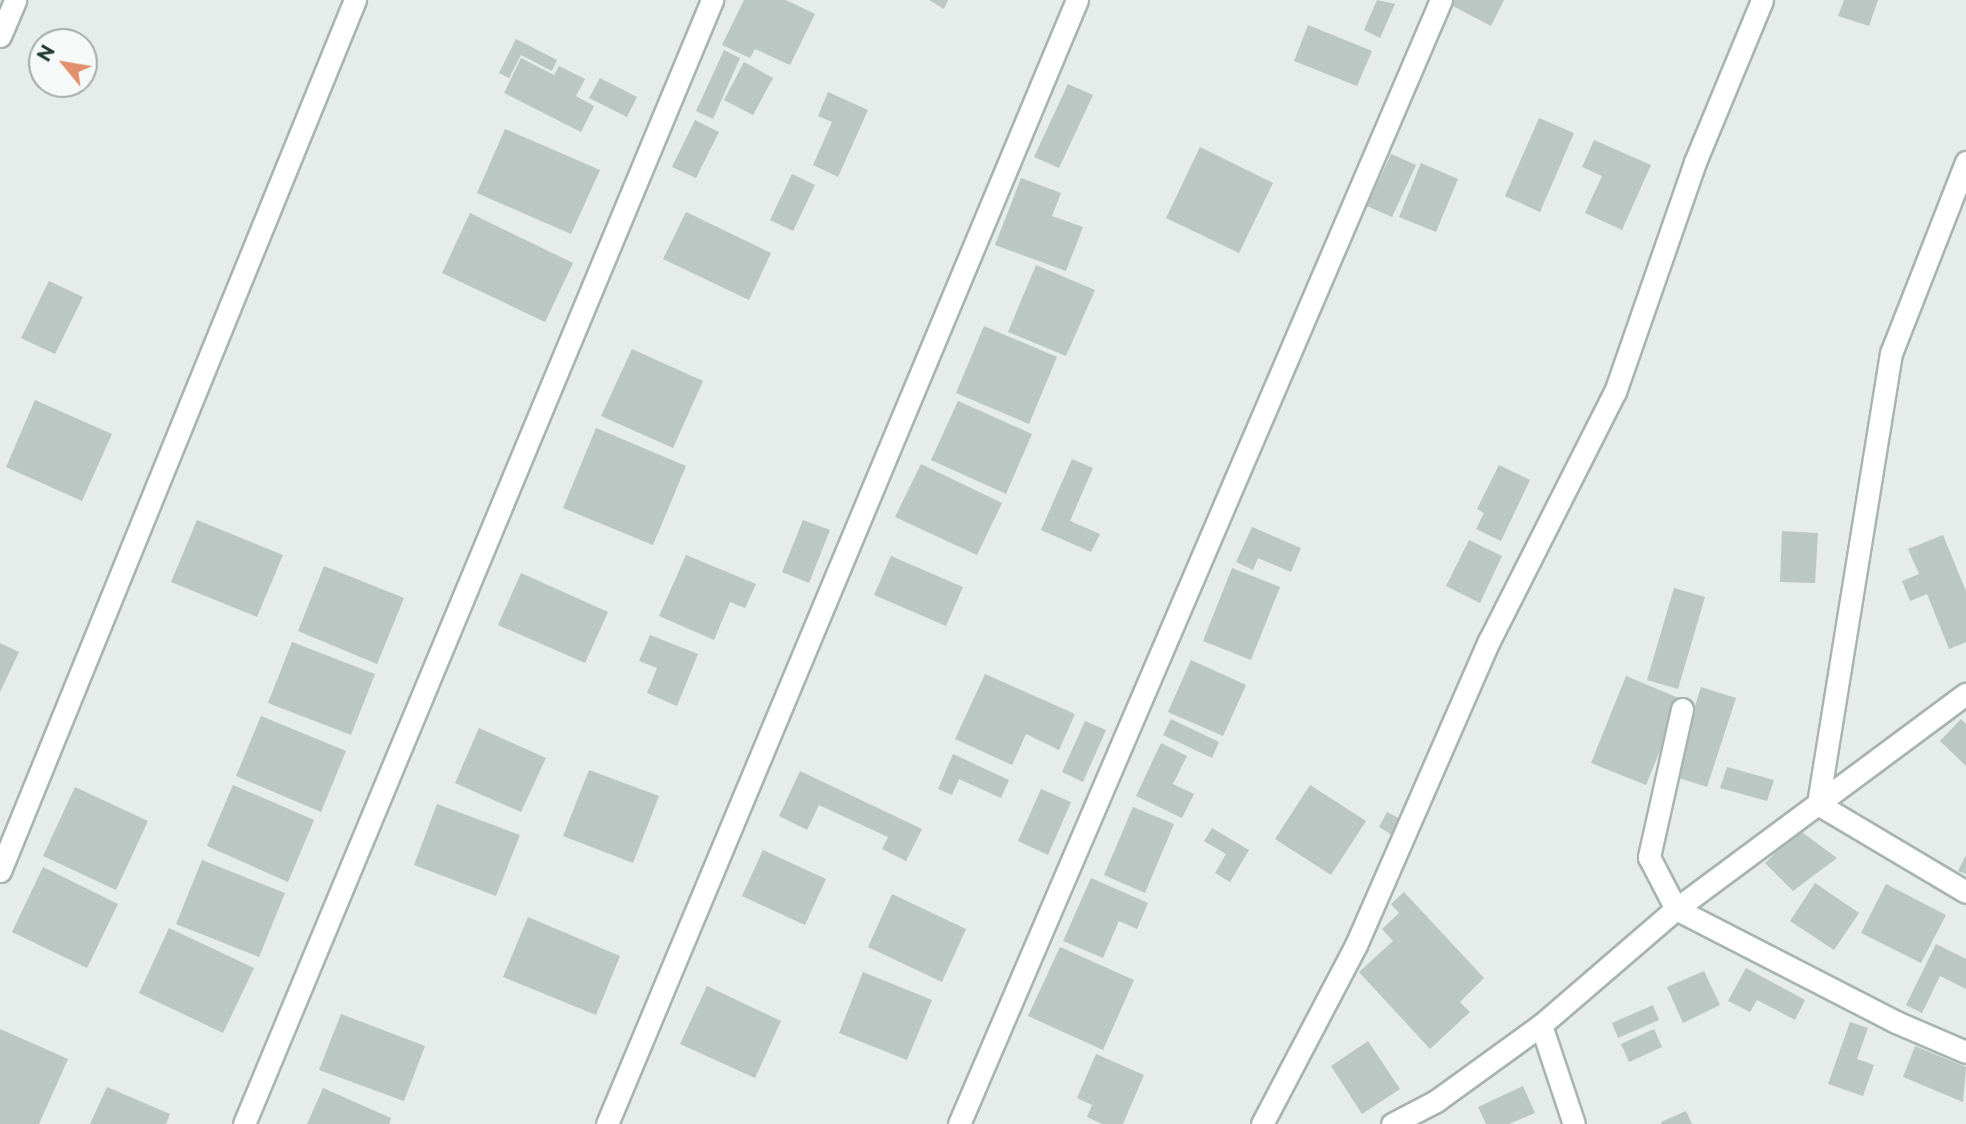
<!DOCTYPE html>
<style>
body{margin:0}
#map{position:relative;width:1966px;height:1124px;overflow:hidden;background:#e5ece9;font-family:Montserrat,sans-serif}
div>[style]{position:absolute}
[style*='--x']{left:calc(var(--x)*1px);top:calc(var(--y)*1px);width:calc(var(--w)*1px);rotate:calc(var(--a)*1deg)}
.building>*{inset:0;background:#bac7c2}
.roads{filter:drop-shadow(2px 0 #a8b4b0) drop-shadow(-2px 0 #a8b4b0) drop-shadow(0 2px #a8b4b0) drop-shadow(0 -2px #a8b4b0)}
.street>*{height:21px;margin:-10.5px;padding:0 10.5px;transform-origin:10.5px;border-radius:10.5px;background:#fff}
span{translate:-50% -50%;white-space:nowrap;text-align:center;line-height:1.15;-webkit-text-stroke:7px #f5f9f7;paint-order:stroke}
.north{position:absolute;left:28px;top:28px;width:70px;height:70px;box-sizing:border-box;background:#f5f9f7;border:2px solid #a2adaa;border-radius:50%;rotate:300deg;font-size:19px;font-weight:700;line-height:28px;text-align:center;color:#263c37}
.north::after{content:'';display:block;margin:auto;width:24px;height:32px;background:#e28f6d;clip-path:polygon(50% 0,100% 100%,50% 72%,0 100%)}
</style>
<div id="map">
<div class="building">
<div style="clip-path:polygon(744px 0,786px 0,815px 14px,790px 65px,755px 49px,750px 58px,722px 45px)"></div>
<div style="clip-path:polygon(929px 0,948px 0,944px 9px)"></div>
<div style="clip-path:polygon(1377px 0,1395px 4px,1380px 38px,1364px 30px)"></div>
<div style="clip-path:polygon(1452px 0,1504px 0,1491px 26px,1449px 4px)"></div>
<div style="clip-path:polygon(1844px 0,1878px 0,1869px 26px,1838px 16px)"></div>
<div style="clip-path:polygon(1308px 25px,1372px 51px,1357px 86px,1294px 61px)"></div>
<div style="clip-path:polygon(516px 39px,557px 60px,552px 71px,521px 55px,509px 78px,499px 73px)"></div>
<div style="clip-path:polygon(724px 50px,740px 58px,713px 119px,696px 111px)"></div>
<div style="clip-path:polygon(521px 58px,554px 75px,559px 66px,585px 79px,576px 96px,594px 106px,581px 132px,504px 93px)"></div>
<div style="clip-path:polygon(744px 62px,773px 78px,753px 115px,724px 100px)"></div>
<div style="clip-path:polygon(600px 78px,637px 97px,627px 117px,589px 98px)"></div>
<div style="clip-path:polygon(1068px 84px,1093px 95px,1059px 168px,1034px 157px)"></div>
<div style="clip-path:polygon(828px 92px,868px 110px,838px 177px,813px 165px,832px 122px,818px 116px)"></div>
<div style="clip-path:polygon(1539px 118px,1574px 133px,1540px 212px,1505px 196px)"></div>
<div style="clip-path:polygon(695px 120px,719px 132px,696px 178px,672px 167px)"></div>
<div style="clip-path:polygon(505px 129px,600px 170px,571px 234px,477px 193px)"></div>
<div style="clip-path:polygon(1594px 140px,1651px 165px,1622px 230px,1585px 213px,1602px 176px,1582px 167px)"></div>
<div style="clip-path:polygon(1200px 147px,1273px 183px,1239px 253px,1166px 218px)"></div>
<div style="clip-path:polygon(1391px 154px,1416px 165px,1392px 217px,1367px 206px)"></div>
<div style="clip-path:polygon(1421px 163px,1458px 179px,1436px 232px,1399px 217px)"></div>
<div style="clip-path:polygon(792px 174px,815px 185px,793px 231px,770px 220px)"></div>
<div style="clip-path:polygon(1021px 178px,1061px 193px,1052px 216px,1083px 227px,1066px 271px,995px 245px)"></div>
<div style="clip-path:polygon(686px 212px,771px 253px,749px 300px,663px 259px)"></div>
<div style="clip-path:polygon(470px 213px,573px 263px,545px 322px,442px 273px)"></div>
<div style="clip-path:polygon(1036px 265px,1095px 290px,1066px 356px,1008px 332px)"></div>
<div style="clip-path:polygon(49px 281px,83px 297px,55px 354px,21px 338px)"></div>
<div style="clip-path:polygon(984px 326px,1057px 357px,1029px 424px,956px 393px)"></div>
<div style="clip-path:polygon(632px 349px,703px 381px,673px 448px,601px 416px)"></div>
<div style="clip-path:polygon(35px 400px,112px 434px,82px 501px,6px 467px)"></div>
<div style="clip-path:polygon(958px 401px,1032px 434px,1006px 494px,931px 460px)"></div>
<div style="clip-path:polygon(596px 428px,686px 466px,653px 545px,563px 508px)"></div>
<div style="clip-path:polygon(1072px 459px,1093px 468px,1070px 521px,1100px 534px,1091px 552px,1041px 530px)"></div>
<div style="clip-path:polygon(921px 464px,1002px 503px,977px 555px,895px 517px)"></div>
<div style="clip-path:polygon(1499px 465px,1530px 480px,1501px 541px,1476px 529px,1484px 513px,1477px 509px)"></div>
<div style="clip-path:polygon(197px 520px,283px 555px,257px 617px,171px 582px)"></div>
<div style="clip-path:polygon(803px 520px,830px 530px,809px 583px,782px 572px)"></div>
<div style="clip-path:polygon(1252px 527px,1301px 548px,1291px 572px,1258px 558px,1253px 570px,1236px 562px)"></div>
<div style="clip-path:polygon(1782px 531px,1818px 533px,1815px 583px,1780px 582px)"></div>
<div style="clip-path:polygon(1943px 535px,1966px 591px,1966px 642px,1949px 649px,1927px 594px,1910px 601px,1902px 581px,1919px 574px,1908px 549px)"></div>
<div style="clip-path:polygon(1469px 540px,1502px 556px,1480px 603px,1446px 586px)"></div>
<div style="clip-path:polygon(686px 555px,756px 584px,745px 608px,730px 602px,714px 640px,659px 616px)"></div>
<div style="clip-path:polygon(891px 556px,963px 587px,946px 626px,874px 595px)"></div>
<div style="clip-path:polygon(324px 566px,404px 598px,377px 664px,298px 631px)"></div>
<div style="clip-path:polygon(1232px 568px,1280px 587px,1251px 660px,1203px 641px)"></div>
<div style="clip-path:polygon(521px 573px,608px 612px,585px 663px,498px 625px)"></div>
<div style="clip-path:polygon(1674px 588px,1705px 597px,1678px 689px,1647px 680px)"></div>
<div style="clip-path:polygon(650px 635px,698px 654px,677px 706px,647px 693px,657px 668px,639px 661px)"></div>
<div style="clip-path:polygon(292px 642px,375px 674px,351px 735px,268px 703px)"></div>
<div style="clip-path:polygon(0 643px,19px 652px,0 692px)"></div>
<div style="clip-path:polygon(1191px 660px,1246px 685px,1223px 736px,1168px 712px)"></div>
<div style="clip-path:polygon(985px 674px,1075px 714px,1059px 750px,1026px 734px,1012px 765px,955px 739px)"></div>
<div style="clip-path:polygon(1626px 676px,1681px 699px,1646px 785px,1591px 763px)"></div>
<div style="clip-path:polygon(1701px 687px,1736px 698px,1707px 787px,1673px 776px)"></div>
<div style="clip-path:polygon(261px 716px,346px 751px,321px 812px,236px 776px)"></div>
<div style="clip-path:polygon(1171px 719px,1219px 742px,1212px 758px,1163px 735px)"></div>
<div style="clip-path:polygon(1961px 719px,1966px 724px,1966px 766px,1940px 741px)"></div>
<div style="clip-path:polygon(1085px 721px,1106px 730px,1083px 782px,1062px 772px)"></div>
<div style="clip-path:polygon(479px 728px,546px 758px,521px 812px,455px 783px)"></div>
<div style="clip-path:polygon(1161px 743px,1187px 756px,1173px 784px,1194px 794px,1182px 818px,1136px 796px)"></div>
<div style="clip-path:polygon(953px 754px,1009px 780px,1001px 798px,959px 779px,952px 795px,938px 789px)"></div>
<div style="clip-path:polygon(1727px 767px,1774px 780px,1767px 801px,1720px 788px)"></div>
<div style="clip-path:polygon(589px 770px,659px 796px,633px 863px,563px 836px)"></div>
<div style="clip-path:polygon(800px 771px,922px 829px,906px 861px,882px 849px,888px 837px,819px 805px,807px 830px,779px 816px)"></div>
<div style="clip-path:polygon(233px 785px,314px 820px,288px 882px,207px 846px)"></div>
<div style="clip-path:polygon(1310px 785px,1366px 821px,1331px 875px,1275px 839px)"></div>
<div style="clip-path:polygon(75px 787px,148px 821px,116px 890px,43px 856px)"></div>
<div style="clip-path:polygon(1041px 789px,1071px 802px,1048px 855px,1018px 841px)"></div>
<div style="clip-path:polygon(437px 804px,520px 835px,496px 896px,414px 865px)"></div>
<div style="clip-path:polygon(1133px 807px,1174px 824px,1145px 893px,1104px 875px)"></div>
<div style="clip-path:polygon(1387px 812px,1406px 822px,1397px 838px,1379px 827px)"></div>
<div style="clip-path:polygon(1212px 828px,1249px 850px,1230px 882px,1215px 873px,1226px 854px,1204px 841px)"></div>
<div style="clip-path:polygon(1799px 830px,1837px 858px,1793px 891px,1765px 863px)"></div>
<div style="clip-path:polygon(763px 850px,826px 879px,805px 925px,742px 896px)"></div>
<div style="clip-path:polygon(1966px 855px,1966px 874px,1958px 871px)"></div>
<div style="clip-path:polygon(202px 860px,285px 893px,259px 957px,176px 924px)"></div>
<div style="clip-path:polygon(43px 867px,118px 904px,87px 968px,12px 932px)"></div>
<div style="clip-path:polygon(1091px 878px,1148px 903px,1137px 929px,1119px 921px,1103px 958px,1063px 941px)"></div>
<div style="clip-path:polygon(1815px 883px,1859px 913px,1834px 950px,1790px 921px)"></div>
<div style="clip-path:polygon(1886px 884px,1946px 915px,1921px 963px,1861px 933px)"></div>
<div style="clip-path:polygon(1404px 892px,1484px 978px,1460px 1002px,1470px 1012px,1430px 1049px,1359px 972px,1393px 941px,1382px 929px,1399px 913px,1391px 904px)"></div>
<div style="clip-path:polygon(892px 894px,966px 929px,942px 982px,868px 947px)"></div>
<div style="clip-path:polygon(528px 917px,620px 956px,596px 1015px,503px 977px)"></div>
<div style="clip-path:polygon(169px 928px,254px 968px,223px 1033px,139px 993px)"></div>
<div style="clip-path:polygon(1936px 944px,1966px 959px,1966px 989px,1940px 976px,1922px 1013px,1906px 1005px)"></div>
<div style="clip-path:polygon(1060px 947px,1134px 980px,1103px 1050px,1028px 1016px)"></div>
<div style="clip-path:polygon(1746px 968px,1805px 1000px,1795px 1020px,1757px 1000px,1750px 1012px,1728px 1001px)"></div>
<div style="clip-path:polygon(1704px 971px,1720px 1005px,1683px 1023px,1667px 987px)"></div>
<div style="clip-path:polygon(863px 972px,932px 1000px,907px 1060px,839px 1033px)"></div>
<div style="clip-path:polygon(707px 986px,781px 1021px,755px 1078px,680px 1044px)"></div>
<div style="clip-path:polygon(1653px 1005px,1659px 1020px,1618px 1038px,1612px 1023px)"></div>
<div style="clip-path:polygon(341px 1014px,425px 1046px,404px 1101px,319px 1070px)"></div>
<div style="clip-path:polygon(1850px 1022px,1868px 1028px,1857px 1059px,1874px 1065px,1863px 1096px,1828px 1084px)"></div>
<div style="clip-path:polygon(0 1029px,68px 1059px,39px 1124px,0 1124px)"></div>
<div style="clip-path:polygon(1654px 1029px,1662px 1047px,1629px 1062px,1621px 1044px)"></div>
<div style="clip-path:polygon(1368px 1041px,1400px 1089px,1362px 1114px,1331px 1066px)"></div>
<div style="clip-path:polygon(1915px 1046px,1966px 1067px,1963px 1102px,1903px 1077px)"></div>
<div style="clip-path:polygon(1096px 1054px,1144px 1075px,1123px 1124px,1102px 1124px,1087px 1117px,1092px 1105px,1077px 1098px)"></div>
<div style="clip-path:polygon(1523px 1086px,1535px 1113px,1509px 1124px,1486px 1124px,1478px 1107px)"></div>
<div style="clip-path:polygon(107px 1087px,170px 1114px,166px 1124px,90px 1124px)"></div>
<div style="clip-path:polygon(323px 1088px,391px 1118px,389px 1124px,307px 1124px)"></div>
<div style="clip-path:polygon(1686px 1111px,1692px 1124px,1662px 1124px,1661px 1122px)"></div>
</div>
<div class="roads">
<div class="street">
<div style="--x:0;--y:36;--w:39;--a:-67"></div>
<div style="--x:1966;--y:162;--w:205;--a:111.4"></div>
<div style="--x:1891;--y:353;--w:457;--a:99.2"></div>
<div style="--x:1818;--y:804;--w:172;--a:30.7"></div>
<div style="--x:1682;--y:709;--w:152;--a:102.6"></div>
<div style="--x:1649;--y:857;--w:59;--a:62.6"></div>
<div style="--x:1676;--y:909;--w:247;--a:27.2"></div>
<div style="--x:1896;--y:1022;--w:76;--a:23.2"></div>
<div style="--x:0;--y:871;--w:941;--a:-67.83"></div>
<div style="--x:1541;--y:1025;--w:104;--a:71.6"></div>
<div style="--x:244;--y:1124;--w:1218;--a:-67.39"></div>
<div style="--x:607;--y:1124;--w:1218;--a:-67.31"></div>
<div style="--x:959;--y:1124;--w:1223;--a:-66.79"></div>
<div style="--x:1262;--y:1124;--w:202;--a:-62.3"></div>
<div style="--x:1356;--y:945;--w:332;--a:-66.4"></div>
<div style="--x:1489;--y:641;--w:279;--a:-63.2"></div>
<div style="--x:1615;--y:392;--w:244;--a:-70.8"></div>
<div style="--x:1695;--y:162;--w:175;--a:-67.5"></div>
<div style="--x:1392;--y:1124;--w:50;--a:-27.6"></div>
<div style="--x:1436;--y:1101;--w:130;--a:-35.9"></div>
<div style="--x:1541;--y:1025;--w:178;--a:-40.7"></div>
<div style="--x:1676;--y:909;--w:361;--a:-36.6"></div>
</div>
</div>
<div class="north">N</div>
</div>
